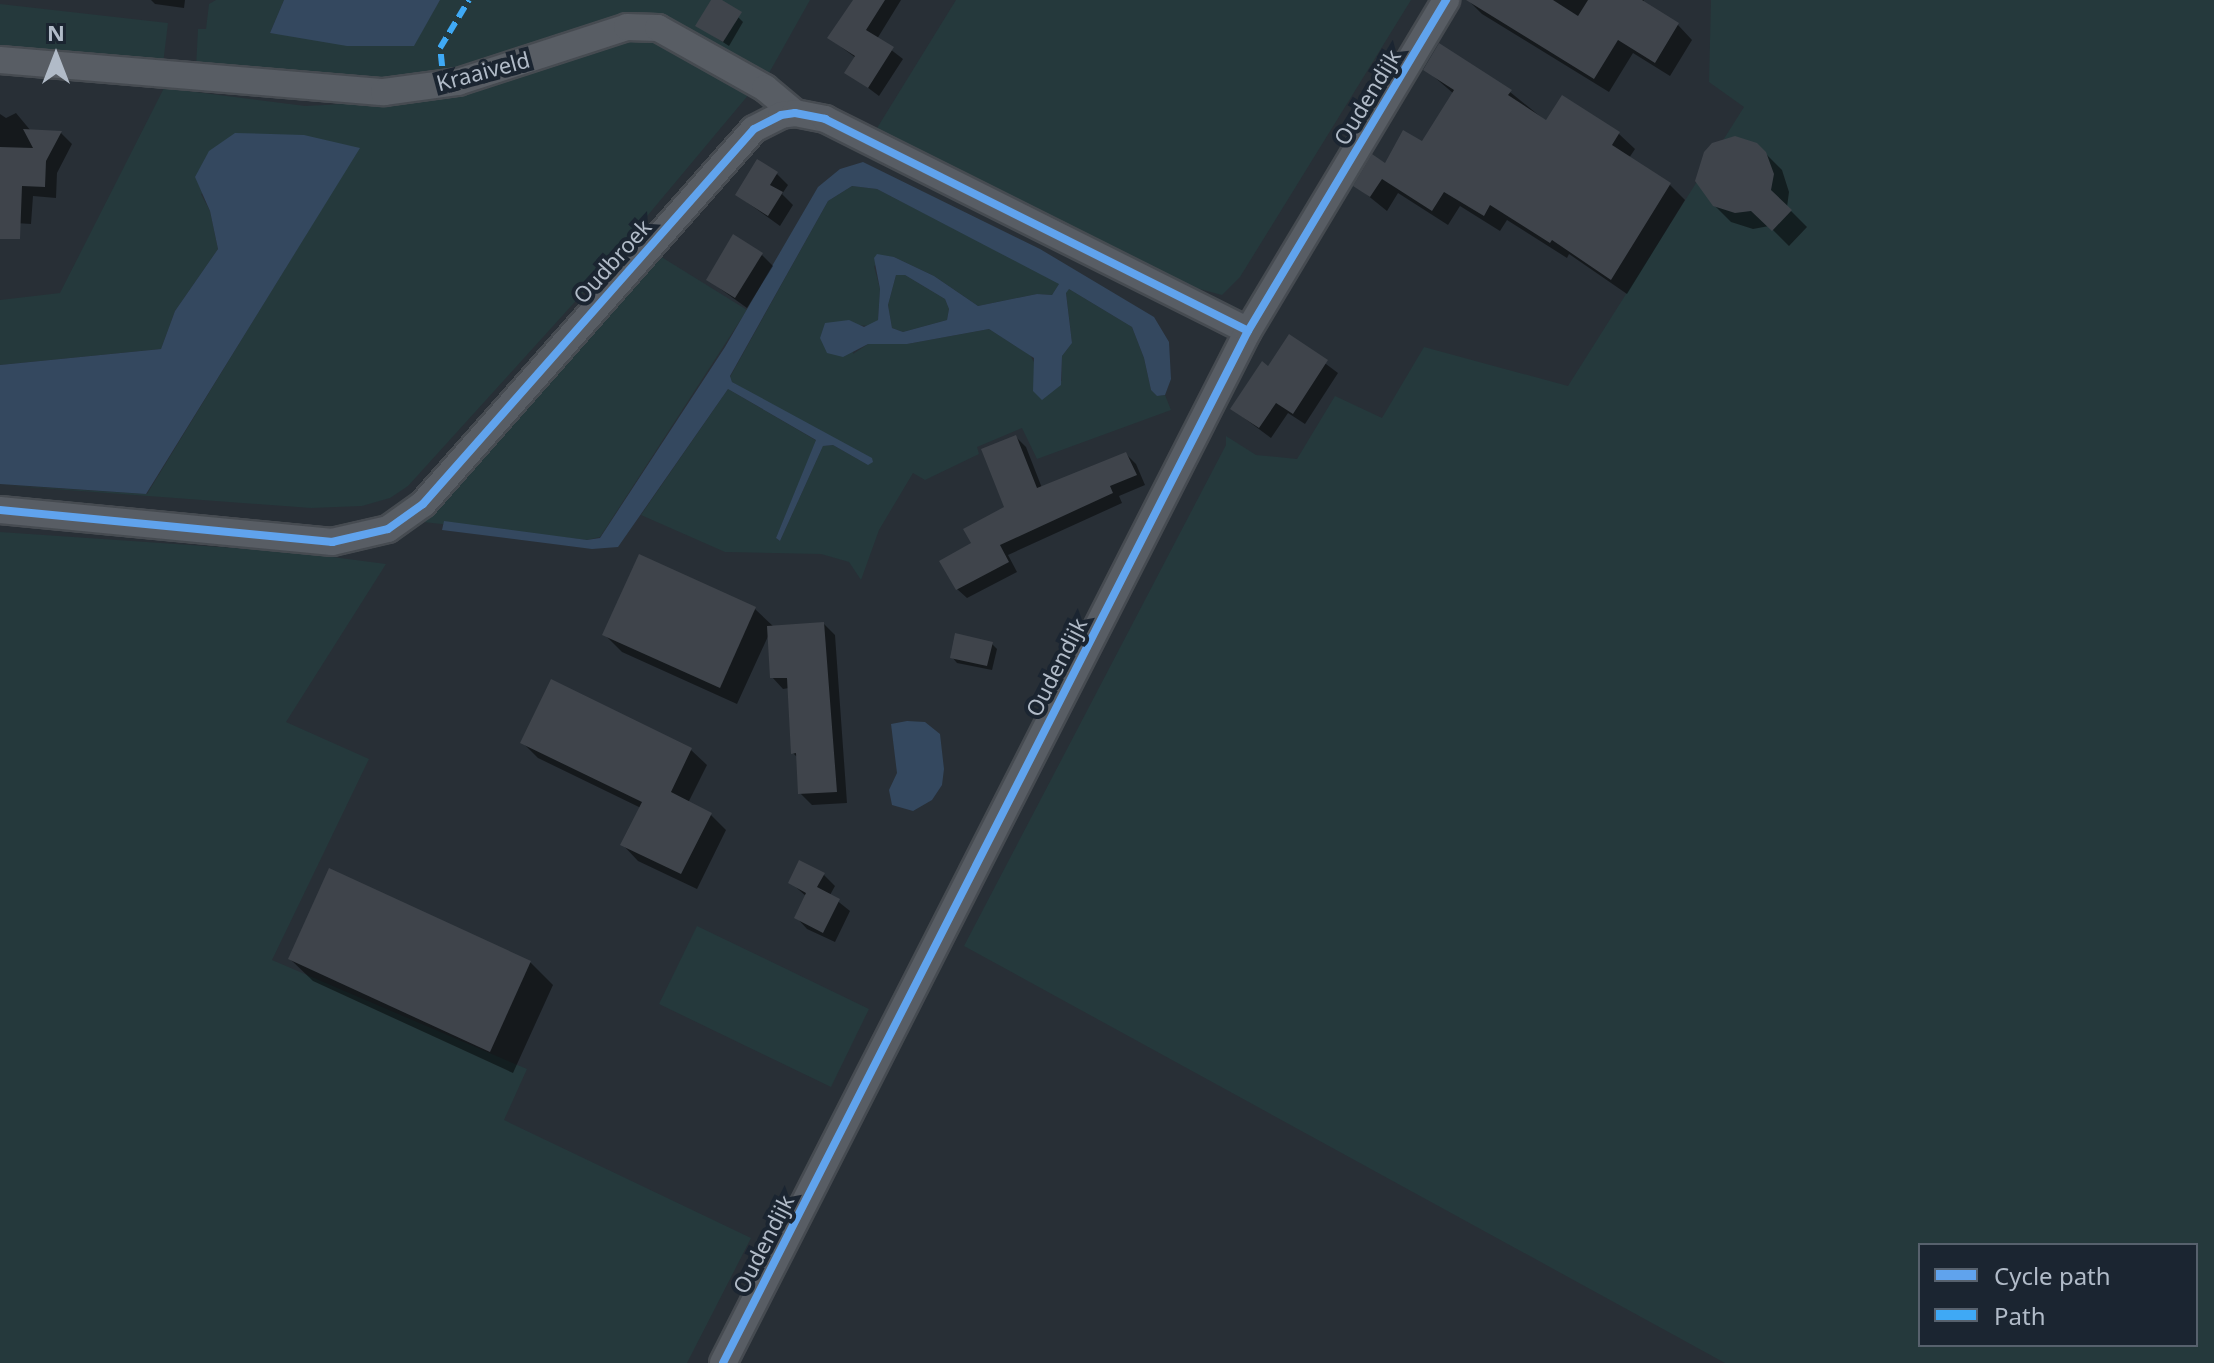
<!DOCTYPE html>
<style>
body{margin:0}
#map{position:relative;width:2214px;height:1363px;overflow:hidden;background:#282f36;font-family:"Noto Sans",sans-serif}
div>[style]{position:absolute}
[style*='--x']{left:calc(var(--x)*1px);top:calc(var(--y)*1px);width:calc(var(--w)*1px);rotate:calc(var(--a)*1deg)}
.green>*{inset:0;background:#25393c}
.water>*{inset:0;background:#34485f}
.shadow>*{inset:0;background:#0007}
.building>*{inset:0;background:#3f444b}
.roads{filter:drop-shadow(2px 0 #464b51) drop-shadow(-2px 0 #464b51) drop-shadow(0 2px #464b51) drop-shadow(0 -2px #464b51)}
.street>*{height:26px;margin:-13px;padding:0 13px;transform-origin:13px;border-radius:13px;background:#585d64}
.quiet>*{height:6px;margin-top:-3px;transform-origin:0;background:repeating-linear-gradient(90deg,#3fa9f5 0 12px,transparent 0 18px)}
.cycleway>*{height:8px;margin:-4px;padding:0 4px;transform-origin:4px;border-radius:4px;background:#60a3ed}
span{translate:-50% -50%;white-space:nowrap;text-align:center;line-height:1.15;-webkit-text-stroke:8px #1b2531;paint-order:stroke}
.street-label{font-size:22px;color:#b1bbc8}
.legend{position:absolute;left:1918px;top:1243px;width:280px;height:104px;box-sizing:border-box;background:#1b2531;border:2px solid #57616d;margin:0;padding:10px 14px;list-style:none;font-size:24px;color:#b1bbc8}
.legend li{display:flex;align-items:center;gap:16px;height:40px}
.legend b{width:40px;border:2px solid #57616d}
.north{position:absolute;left:16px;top:16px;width:80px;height:80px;-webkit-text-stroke:6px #1b2531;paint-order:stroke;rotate:0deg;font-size:22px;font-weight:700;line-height:32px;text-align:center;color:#b1bbc8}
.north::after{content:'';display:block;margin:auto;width:28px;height:36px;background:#b1bbc8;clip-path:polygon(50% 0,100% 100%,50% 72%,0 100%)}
</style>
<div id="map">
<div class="green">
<div style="clip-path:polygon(216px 0,284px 0,270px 33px,414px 45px,440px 0,810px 0,769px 73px,662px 23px,395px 81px,196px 68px,198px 29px,206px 29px,209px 4px)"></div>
<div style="clip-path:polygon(956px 0,1411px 0,1240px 277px,1222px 295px,1192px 287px,874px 133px)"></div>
<div style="clip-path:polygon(evenodd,1711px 0,2214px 0,2214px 1363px,1725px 1363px,964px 946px,1226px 445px,1226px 436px,1256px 455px,1297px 459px,1335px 396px,1382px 418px,1424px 347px,1568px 386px,1744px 107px,1709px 82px,1711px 0,1920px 1245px,2196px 1245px,2196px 1345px,1920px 1345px,1920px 1245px)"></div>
<div style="clip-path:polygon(0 4px,168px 23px,163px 64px,0 46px)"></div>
<div style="clip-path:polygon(634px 40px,653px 42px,750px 93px,582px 294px,408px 486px,390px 498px,362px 506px,311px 508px,0 485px,147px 494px,359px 148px,201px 194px,210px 211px,218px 249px,175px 311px,161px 349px,0 365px,0 300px,60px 293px,164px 88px,305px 106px,421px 100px,497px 82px)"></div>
<div style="clip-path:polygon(852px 186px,877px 189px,1060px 283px,1052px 295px,1037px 294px,978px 306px,934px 276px,894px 257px,874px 266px,880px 289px,878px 320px,871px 326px,855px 325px,853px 354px,868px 344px,907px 344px,989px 329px,1030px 355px,1035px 364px,1062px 381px,1062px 356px,1072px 343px,1066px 292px,1069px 289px,1132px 327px,1144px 358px,1151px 390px,1157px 396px,1165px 395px,1171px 410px,1037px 459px,1022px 428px,977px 447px,979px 454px,925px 480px,913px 473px,879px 530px,861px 580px,849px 562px,821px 554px,725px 552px,641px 515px,728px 389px,817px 441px,776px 538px,780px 541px,823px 446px,833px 445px,868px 465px,732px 382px,730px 377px,828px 201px)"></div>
<div style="clip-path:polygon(655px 253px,747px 310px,600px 537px,587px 540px,423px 522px)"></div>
<div style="clip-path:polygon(896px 275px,905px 275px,945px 299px,949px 309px,947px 320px,903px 332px,892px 328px,888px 305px)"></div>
<div style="clip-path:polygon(0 532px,294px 552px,386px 564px,286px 722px,369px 759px,272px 960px,527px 1069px,504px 1120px,751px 1238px,687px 1363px,0 1363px)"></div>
<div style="clip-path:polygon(697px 926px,869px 1009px,831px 1087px,659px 1004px)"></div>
</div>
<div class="water">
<div style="clip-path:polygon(284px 0,440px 0,414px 46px,347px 46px,270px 33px)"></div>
<div style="clip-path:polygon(235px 133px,304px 135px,360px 148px,146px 494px,0 484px,0 365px,161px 349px,175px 311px,218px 249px,210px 211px,195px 177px,209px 151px)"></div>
<div style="clip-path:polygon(evenodd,863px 162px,1040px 249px,1154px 317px,1169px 342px,1171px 379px,1165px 395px,1157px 396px,1151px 390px,1144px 358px,1132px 327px,1069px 289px,1066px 293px,1072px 343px,1062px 356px,1061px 385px,1042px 400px,1033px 391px,1034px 358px,989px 329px,907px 344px,868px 344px,843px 357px,827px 353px,820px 338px,825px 323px,849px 320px,864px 327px,878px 320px,880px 289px,874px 258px,877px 254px,894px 257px,934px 276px,978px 306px,1037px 294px,1052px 295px,1059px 284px,877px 189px,852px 186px,828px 201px,730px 376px,732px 382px,872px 458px,873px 462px,868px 465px,833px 445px,823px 446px,780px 541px,776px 538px,816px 440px,728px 389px,618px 547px,592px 549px,442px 530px,444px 521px,587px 540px,600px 538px,725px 347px,818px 187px,840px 169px,863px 162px,896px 275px,905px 275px,945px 299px,949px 309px,947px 320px,903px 332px,892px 328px,888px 305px,896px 275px)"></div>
<div style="clip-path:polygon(907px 721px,925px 722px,940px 734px,944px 769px,942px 785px,932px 800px,913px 811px,892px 805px,889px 790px,897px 773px,891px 724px)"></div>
</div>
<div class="shadow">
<div style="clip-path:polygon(151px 0,185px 0,184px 8px,155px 4px)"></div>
<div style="clip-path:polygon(855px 0,901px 0,877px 39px,903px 59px,879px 96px,847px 72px,856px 58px,829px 38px)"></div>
<div style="clip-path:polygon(1468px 0,1644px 0,1642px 3px,1678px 25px,1692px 40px,1670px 76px,1633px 53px,1609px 92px,1482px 14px)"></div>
<div style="clip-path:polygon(738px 17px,743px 22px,729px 46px,698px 26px)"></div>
<div style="clip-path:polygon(1425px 69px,1510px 92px,1547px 122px,1619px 134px,1635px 149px,1629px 158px,1669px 184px,1685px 200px,1627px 294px,1569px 254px,1567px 258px,1507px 220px,1500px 231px,1460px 206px,1448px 225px,1398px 193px,1387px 211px,1356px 186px,1423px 144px,1454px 94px)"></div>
<div style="clip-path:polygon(16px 113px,31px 131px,61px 133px,72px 144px,57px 173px,56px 198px,33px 196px,31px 224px,0 222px,0 114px,6px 118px)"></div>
<div style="clip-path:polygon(1765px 153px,1782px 170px,1789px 192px,1787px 207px,1807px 227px,1789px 246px,1769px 226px,1753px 229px,1731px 222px,1714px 205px)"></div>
<div style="clip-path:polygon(777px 174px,788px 185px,782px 194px,793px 205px,780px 226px,737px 195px)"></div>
<div style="clip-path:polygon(762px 255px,773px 266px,747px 308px,708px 280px)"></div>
<div style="clip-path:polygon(1290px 337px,1338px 373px,1305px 424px,1288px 413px,1271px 438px,1232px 409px,1269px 368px)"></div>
<div style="clip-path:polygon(1016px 437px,1026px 447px,1042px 488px,1126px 454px,1136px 464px,1145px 485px,1119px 496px,1122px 503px,1008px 555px,1017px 572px,967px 598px,957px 589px,974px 544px,1006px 508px)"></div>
<div style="clip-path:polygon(640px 557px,755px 609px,774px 627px,824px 624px,835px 635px,847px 803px,812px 805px,800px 793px,798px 758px,793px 753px,789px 688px,783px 689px,772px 677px,770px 632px,737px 704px,622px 652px,605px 635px)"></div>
<div style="clip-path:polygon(992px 644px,997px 649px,992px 670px,957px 663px,952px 657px)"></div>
<div style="clip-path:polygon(552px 682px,691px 750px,707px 765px,688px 803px,711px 815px,726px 830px,697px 889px,638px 861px,623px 845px,641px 808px,538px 758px,523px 743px)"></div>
<div style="clip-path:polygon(824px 875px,835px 886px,830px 895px,850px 911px,835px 942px,807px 929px,796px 917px,807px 897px,790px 882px)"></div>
<div style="clip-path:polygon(290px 959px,530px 962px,553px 985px,513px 1073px,313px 981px)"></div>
</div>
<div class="building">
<div style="clip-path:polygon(711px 0,722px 0,742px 12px,723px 42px,695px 26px)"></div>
<div style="clip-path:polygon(853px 0,885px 0,866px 30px,894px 47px,868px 88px,844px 73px,855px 56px,827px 38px)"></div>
<div style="clip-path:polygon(1466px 0,1553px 0,1578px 16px,1588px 0,1642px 0,1679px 23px,1655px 63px,1618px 40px,1594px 79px)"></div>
<div style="clip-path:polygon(1439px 43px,1512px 90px,1508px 95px,1546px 120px,1562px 95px,1620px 132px,1612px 145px,1671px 183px,1611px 280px,1552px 240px,1550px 243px,1490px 205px,1484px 216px,1444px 192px,1432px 211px,1382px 179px,1370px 197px,1353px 186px,1372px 154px,1385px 163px,1403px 130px,1422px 141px,1454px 90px,1423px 70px)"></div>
<div style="clip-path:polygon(23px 129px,62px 131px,46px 161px,45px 187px,22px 186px,20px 239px,0 239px,0 147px,33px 148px)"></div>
<div style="clip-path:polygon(1735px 136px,1757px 143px,1766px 152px,1774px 174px,1771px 190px,1792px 210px,1772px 231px,1751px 211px,1735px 213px,1713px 206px,1695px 181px,1704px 152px,1712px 143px)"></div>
<div style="clip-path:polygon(757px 159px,778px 172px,770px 185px,783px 192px,768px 216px,735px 195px)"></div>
<div style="clip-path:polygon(733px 234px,763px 253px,735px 298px,706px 280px)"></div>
<div style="clip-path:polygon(1289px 334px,1328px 360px,1293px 414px,1276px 403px,1259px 428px,1230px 409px,1262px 361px,1268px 366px)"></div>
<div style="clip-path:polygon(1016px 435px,1037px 488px,1126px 452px,1137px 475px,1110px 486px,1113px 493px,1000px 545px,1009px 562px,956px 590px,939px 561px,971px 543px,963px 529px,1004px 507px,981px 449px)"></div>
<div style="clip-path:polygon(639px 554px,756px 607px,720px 688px,602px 635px)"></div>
<div style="clip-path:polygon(824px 622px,837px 792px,798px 794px,796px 753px,791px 754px,787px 678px,770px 678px,767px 626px)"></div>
<div style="clip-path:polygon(955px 633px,993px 642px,987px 666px,950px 658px)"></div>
<div style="clip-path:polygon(551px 679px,692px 748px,671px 792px,712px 813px,681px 874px,620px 845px,642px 802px,520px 743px)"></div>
<div style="clip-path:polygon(799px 860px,825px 873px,817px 887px,840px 899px,823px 933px,794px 918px,806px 893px,788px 883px)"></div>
<div style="clip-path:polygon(329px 868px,531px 961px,490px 1052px,288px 959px)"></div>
</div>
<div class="roads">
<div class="street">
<div style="--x:0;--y:60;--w:385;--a:4.8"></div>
<div style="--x:384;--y:92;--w:75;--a:-7.7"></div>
<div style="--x:458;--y:82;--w:178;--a:-18"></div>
<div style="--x:627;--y:27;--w:31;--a:2"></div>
<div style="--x:658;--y:28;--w:123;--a:29.3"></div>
<div style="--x:765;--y:88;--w:39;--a:40"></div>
<div style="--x:0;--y:510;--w:334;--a:5.5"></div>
<div style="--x:332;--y:542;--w:57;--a:-13.1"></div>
<div style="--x:388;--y:529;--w:43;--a:-35.5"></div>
<div style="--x:423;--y:504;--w:500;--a:-48.57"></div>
<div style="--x:754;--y:129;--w:30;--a:-27"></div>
<div style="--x:781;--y:115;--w:14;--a:-8"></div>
<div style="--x:795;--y:113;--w:31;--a:11"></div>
<div style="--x:825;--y:119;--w:473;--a:26.6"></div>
<div style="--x:723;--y:1363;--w:1158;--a:-63.04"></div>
<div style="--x:1248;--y:331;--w:386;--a:-59.1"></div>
</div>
</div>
<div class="quiet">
<div style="--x:444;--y:84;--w:36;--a:-96"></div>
<div style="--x:440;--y:48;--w:56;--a:-58.9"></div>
</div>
<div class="cycleway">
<div style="--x:0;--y:510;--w:334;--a:5.5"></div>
<div style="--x:332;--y:542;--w:57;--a:-13.1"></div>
<div style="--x:388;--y:529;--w:43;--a:-35.5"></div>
<div style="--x:423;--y:504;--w:500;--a:-48.57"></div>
<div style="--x:754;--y:129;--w:30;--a:-27"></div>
<div style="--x:781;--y:115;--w:14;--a:-8"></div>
<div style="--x:795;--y:113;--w:31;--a:11"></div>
<div style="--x:825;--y:119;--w:473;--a:26.6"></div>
<div style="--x:723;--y:1363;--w:1158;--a:-63.04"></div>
<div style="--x:1248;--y:331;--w:386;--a:-59.1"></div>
</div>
<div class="street-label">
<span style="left:483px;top:71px;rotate:-15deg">Kraaiveld</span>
<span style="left:1367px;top:97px;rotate:-59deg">Oudendijk</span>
<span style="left:612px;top:261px;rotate:-48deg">Oudbroek</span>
<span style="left:1056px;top:667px;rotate:-63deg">Oudendijk</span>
<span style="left:763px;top:1244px;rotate:-63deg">Oudendijk</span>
</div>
<ul class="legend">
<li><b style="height:10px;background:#60a3ed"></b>Cycle path</li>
<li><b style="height:10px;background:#3fa9f5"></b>Path</li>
</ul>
<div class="north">N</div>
</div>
